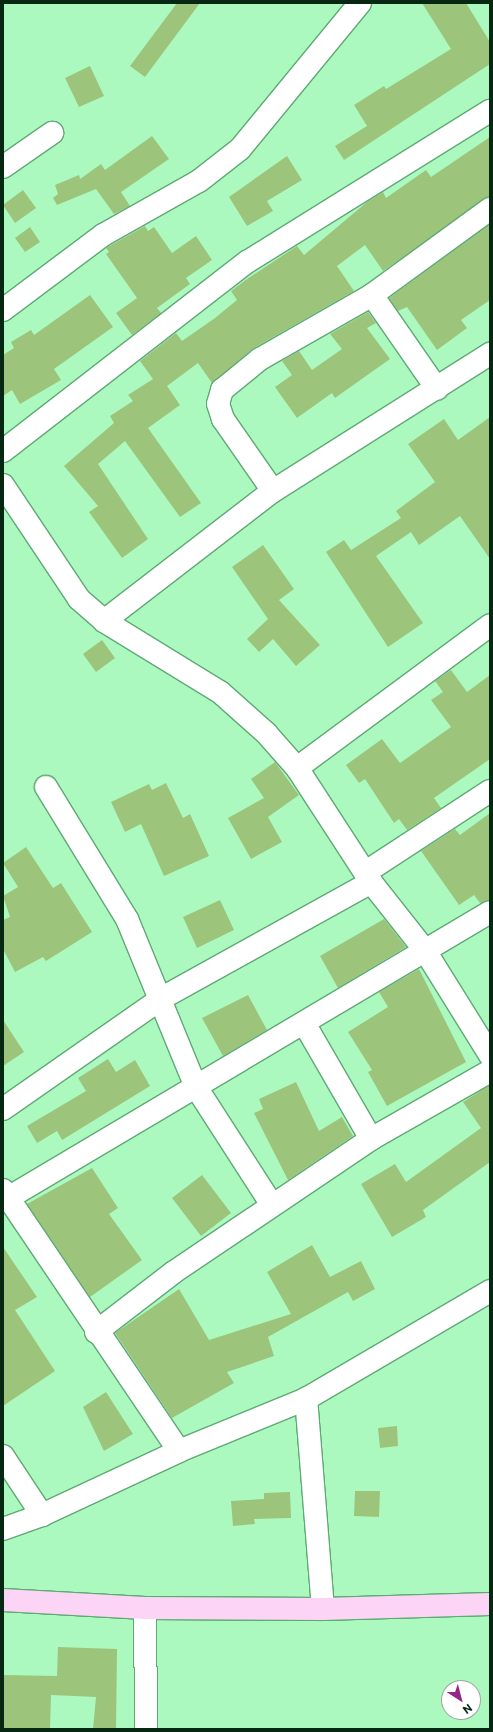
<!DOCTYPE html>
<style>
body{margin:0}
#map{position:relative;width:493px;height:1732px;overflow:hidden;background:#acf9c0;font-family:Commissioner,sans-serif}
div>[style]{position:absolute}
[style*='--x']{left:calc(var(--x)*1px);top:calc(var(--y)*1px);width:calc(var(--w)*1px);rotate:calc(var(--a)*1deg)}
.building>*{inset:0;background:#9cc57b}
.roads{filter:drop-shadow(1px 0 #5ea974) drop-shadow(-1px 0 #5ea974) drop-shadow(0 1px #5ea974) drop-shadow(0 -1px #5ea974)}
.minor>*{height:22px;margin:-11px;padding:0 11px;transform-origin:11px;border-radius:11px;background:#fff}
.major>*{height:22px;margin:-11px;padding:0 11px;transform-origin:11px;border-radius:11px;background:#fcd4f5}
span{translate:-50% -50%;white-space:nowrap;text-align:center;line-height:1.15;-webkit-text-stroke:3px #fff;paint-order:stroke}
.frame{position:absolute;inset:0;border:4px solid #062712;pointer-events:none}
.north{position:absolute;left:441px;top:1680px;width:40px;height:40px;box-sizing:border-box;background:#fff;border:1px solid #9ba9a0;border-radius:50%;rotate:144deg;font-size:11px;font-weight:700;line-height:16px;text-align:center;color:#062712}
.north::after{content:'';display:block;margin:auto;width:14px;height:18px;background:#922689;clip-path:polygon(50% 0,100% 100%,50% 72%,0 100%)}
</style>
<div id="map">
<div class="building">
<div style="clip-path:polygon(177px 3px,200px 3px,145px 77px,130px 66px)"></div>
<div style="clip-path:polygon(422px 3px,466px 3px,490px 42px,490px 64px,344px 160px,335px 146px,367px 126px,354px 105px,384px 86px,386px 89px,451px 49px)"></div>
<div style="clip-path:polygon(90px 66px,104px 96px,79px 107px,65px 78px)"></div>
<div style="clip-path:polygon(152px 136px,169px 159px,121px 192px,130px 206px,114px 214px,96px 189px,57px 205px,53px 198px,58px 194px,55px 185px,79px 175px,80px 179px,101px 164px,105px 170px)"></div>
<div style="clip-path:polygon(490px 137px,490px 197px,383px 271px,365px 245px,337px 266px,354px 291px,254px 348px,212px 383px,198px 363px,167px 386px,180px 405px,148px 428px,201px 503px,180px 517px,125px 441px,98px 464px,148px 539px,122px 558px,89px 512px,98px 506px,64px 466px,114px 423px,110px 416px,133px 401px,128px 395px,153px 379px,140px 361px,176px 333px,182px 341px,215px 318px,237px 300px,231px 291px,247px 279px,297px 246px,304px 255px,367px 202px,383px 192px,386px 198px,426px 170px,431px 177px)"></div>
<div style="clip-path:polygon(287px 156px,302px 180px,267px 201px,273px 211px,247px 226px,229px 197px)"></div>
<div style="clip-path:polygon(23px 190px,36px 208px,15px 223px,3px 205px)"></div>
<div style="clip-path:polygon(490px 224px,490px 300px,461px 320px,467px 328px,437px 350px,407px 307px,398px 311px,389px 298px)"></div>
<div style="clip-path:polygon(145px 226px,148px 231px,154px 227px,172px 253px,196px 236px,212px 260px,186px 278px,190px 284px,157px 308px,161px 313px,132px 335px,116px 313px,137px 298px,106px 254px,109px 252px,106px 248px)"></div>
<div style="clip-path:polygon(30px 227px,40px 242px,25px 252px,15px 238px)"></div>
<div style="clip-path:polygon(90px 295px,113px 327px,54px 369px,61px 380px,20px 404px,12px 390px,3px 396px,3px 355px,14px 348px,11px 342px,31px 330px,34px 335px)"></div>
<div style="clip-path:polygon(368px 312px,376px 323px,367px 328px,390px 359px,335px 398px,332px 393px,297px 418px,275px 387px,292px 375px,282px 361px,299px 351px,312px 370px,342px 349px,330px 334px)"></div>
<div style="clip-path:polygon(490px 417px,490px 559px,460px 516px,419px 545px,411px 532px,376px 556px,423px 623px,388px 647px,326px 552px,344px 540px,351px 550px,401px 518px,396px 511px,435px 482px,408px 444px,444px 419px,458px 440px)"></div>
<div style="clip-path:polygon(263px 545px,294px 589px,279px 600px,320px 645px,296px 666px,273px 639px,259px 652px,247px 639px,268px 619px,232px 567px)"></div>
<div style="clip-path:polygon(102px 640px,115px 658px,96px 672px,83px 654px)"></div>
<div style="clip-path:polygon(451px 670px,467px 692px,490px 675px,490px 759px,434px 798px,441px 808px,407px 830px,399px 819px,394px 823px,365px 779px,359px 783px,346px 765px,382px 739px,400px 763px,451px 727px,431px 700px,443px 692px,435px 681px)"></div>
<div style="clip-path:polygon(275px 762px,299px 795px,268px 817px,282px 842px,251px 859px,228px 818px,264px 798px,251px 779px)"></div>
<div style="clip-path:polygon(166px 783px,183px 818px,190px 814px,209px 856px,164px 876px,141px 824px,125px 832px,111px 802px,149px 784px,152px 790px)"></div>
<div style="clip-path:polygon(490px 813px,490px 900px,480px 903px,474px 895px,459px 905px,421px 851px,455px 829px,460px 835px)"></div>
<div style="clip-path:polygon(26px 847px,53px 888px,61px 883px,92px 932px,46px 961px,43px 957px,15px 972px,3px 949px,3px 920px,10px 917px,3px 896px,18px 887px,3px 863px)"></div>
<div style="clip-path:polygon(220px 900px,234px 930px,197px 948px,183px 917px)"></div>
<div style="clip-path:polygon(384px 919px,406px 947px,338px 988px,320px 956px)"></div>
<div style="clip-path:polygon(419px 969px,466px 1062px,387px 1106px,368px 1072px,372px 1070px,348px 1032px,388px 1007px,379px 992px)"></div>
<div style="clip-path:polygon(248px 995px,267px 1030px,223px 1056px,202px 1018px)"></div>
<div style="clip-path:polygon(3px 1020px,24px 1052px,3px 1066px)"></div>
<div style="clip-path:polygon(108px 1059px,116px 1072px,135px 1060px,150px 1086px,62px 1140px,57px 1131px,37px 1143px,27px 1126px,86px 1091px,78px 1078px)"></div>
<div style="clip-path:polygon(296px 1082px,319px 1131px,342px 1117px,353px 1136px,288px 1180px,254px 1113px,263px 1109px,259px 1099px)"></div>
<div style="clip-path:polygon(490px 1085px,490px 1162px,423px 1210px,426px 1217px,392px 1237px,361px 1184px,395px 1164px,406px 1182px,481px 1128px,463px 1102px)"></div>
<div style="clip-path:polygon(92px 1168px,118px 1208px,109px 1214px,142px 1260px,90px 1297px,27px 1204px)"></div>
<div style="clip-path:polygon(202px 1175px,231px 1213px,201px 1236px,172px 1198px)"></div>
<div style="clip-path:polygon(312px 1245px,330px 1277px,361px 1261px,375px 1289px,353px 1301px,348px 1292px,268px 1337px,274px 1356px,227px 1372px,234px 1383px,172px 1418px,115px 1333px,179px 1289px,209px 1340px,291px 1314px,267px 1272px)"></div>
<div style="clip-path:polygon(3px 1247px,37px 1297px,15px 1310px,55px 1371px,3px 1406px)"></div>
<div style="clip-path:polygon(106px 1392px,133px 1434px,104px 1451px,83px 1407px)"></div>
<div style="clip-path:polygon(397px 1426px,398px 1446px,380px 1448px,378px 1428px)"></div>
<div style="clip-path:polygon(355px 1491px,380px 1491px,379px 1517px,354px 1516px)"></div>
<div style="clip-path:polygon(290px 1492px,291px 1518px,254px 1519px,255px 1524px,233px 1526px,231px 1501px,264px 1499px,264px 1493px)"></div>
<div style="clip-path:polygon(58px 1647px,117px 1649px,116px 1729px,93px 1729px,96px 1697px,51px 1695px,50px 1729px,3px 1729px,3px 1675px,57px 1676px)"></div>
</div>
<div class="roads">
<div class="minor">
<div style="--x:3;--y:167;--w:60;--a:-34.8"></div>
<div style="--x:372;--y:295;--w:114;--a:55.3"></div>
<div style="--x:3;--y:310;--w:125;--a:-36.9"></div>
<div style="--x:103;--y:235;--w:110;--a:-29.4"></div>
<div style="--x:199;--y:181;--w:52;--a:-38"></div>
<div style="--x:240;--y:149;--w:189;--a:-50.6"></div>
<div style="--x:3;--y:451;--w:309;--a:-37.8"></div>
<div style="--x:247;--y:262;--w:286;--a:-31.9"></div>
<div style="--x:3;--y:485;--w:137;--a:56.3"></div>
<div style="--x:79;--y:599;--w:33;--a:41"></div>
<div style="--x:104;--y:621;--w:136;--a:31.5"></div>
<div style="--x:220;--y:692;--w:62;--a:41.7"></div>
<div style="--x:266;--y:733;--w:47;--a:48.5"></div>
<div style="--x:297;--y:768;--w:136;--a:57"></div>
<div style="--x:371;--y:882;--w:85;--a:51.7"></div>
<div style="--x:424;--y:949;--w:125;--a:58.1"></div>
<div style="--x:273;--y:491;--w:88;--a:-124.8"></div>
<div style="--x:223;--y:419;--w:16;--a:-108"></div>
<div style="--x:218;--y:404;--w:15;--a:-74"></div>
<div style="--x:222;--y:390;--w:49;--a:-39.2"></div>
<div style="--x:260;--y:359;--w:129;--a:-29.7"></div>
<div style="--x:372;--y:295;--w:146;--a:-36.1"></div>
<div style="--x:104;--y:621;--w:213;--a:-37.6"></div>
<div style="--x:273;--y:491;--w:257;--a:-32.3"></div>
<div style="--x:297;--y:768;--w:240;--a:-36.5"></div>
<div style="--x:46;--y:787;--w:155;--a:58.5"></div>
<div style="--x:127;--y:919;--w:182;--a:67.7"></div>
<div style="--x:196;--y:1087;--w:140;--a:57.2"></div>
<div style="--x:366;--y:872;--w:148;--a:-33.2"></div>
<div style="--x:304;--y:1023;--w:134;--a:60"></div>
<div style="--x:3;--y:1109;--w:194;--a:-34.9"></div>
<div style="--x:162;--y:998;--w:239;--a:-29"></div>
<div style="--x:3;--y:1190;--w:315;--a:56"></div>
<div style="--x:8;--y:1198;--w:560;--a:-30.68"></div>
<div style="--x:96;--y:1332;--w:98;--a:-37.6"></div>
<div style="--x:174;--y:1272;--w:238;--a:-34"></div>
<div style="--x:371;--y:1139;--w:137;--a:-29.7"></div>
<div style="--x:3;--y:1456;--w:71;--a:56.5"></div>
<div style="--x:3;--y:1529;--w:41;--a:-19.7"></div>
<div style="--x:42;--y:1515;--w:151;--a:-25"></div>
<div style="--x:179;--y:1451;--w:137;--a:-22.3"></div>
<div style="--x:145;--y:1608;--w:121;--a:89.5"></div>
<div style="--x:323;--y:1609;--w:211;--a:-94.6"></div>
<div style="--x:306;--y:1399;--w:213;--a:-30.4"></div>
</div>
<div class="major">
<div style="--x:3;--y:1600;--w:142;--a:3.2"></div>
<div style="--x:145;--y:1608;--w:178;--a:0.3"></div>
<div style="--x:323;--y:1609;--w:167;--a:-1.7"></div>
</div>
</div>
<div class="frame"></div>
<div class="north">N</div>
</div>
